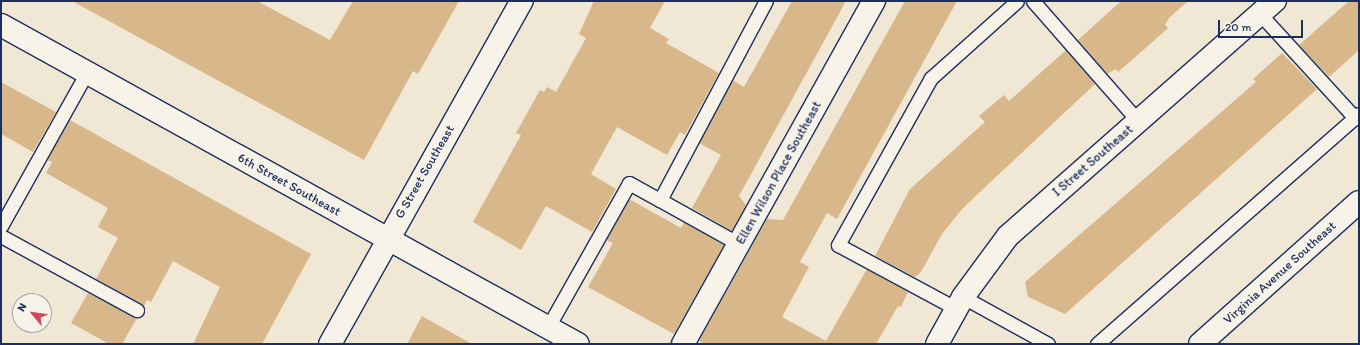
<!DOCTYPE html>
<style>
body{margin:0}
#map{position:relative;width:1360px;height:345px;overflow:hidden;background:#f1e7d5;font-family:Itim,sans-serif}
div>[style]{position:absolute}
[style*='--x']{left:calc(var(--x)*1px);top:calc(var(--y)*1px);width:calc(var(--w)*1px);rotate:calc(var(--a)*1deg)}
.building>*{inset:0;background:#d8b88b}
.roads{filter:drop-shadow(1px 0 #1b2f5e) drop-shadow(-1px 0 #1b2f5e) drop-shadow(0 1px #1b2f5e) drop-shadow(0 -1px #1b2f5e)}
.service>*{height:13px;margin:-6.5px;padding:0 6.5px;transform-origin:6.5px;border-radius:6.5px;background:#f7f3e8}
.minor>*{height:22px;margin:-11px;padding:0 11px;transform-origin:11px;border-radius:11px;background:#f7f3e8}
.tertiary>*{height:22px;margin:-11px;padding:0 11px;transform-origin:11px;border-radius:11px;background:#f7f3e8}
.secondary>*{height:22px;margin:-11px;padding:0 11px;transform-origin:11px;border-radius:11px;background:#f7f3e8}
span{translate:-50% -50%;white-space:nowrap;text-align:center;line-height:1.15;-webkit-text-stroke:3px #f7f3e8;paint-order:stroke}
.street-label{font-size:13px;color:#1b2f5e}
.frame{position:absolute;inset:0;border:2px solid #1b2f5e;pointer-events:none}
.north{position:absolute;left:12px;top:293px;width:40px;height:40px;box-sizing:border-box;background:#f7f3e8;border:1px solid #9fa5b1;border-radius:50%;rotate:299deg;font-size:11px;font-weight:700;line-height:16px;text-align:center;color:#1b2f5e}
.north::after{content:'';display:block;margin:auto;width:14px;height:18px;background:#d1495b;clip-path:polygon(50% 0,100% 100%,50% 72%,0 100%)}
.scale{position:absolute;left:1218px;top:20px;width:85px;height:18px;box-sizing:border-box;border:2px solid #1b2f5e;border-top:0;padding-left:5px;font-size:12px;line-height:14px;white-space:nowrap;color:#1b2f5e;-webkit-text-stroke:3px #f7f3e8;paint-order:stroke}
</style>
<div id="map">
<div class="building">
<div style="clip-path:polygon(72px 1px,257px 1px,330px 40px,353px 1px,459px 1px,418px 74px,413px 71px,364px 160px)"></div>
<div style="clip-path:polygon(594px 1px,665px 1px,650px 28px,669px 39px,666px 43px,719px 73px,685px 135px,680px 132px,667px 155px,617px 127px,591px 174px,616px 189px,592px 232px,546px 206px,521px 250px,473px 222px,521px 135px,516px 133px,540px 90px,544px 92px,547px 87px,556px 92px,586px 38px,579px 34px)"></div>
<div style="clip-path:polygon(792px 1px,846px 1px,739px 196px,746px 205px,732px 231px,692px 208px,721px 155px,699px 143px,733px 80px,744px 87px)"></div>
<div style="clip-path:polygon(905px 1px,957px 1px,837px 219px,827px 213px,800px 262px,809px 267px,782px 317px,826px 341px,867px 269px,908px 292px,901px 307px,898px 306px,876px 344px,705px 344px,699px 341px,767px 219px,783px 220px)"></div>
<div style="clip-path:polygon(1121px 1px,1188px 1px,1169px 18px,1165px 25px,1168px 28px,1148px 46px,1118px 72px,1116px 69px,1107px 74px,1078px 40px)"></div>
<div style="clip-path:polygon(1349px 1px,1359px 1px,1359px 50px,1329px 77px,1299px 45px)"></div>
<div style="clip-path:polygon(1066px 50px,1095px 84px,963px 208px,942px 234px,921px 272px,915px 277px,875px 256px,910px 189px,985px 122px,979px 116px,1004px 95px,1009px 101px)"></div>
<div style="clip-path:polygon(1282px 53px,1317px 89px,1065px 314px,1028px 297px,1025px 282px,1256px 82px,1253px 79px)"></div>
<div style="clip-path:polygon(1px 82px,56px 112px,33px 152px,1px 134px)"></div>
<div style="clip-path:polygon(70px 120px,311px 254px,262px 344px,193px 344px,220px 287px,173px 261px,151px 302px,147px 300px,144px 306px,96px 279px,118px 238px,98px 227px,108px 208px,46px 173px,52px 162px,47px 160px)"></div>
<div style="clip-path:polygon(629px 199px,681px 228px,684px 222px,724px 245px,674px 334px,588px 287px,613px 243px,606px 240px)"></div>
<div style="clip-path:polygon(88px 293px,137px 318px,122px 344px,109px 344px,71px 323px)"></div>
<div style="clip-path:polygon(422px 316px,472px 344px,407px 344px)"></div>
</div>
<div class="roads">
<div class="service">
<div style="--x:1033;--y:1;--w:159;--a:48.8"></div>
<div style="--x:1260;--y:14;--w:141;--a:47.6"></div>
<div style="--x:1;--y:226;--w:176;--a:-60.8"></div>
<div style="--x:1;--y:236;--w:155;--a:28.6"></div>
<div style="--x:739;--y:244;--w:90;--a:-150.9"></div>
<div style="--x:660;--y:200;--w:225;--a:-62"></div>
<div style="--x:963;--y:297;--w:97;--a:28.9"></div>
<div style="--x:957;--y:309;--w:135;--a:-151.7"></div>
<div style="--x:838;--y:245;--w:191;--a:-60.9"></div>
<div style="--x:931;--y:78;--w:115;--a:-41.8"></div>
<div style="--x:548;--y:327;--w:165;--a:-60.6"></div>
<div style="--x:629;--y:183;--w:35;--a:29"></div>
<div style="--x:1097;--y:344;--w:349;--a:-41.3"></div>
</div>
<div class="minor">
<div style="--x:330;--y:344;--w:393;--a:-60.8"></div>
<div style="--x:683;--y:344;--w:393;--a:-60.9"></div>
<div style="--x:937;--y:344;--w:54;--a:-61"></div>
<div style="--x:963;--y:297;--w:76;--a:-53.6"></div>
<div style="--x:1008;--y:236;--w:356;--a:-41.4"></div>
</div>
<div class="tertiary">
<div style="--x:1;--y:25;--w:659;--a:28.94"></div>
</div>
<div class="secondary">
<div style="--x:1200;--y:344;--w:213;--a:-41.8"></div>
</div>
</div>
<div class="street-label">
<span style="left:1093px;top:161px;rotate:-41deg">I Street Southeast</span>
<span style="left:425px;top:172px;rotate:-60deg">G Street Southeast</span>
<span style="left:779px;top:173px;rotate:-61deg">Ellen Wilson Place Southeast</span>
<span style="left:289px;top:185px;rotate:29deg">6th Street Southeast</span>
<span style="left:1280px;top:273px;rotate:-42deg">Virginia Avenue Southeast</span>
</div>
<div class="frame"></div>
<div class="north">N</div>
<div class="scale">20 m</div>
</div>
